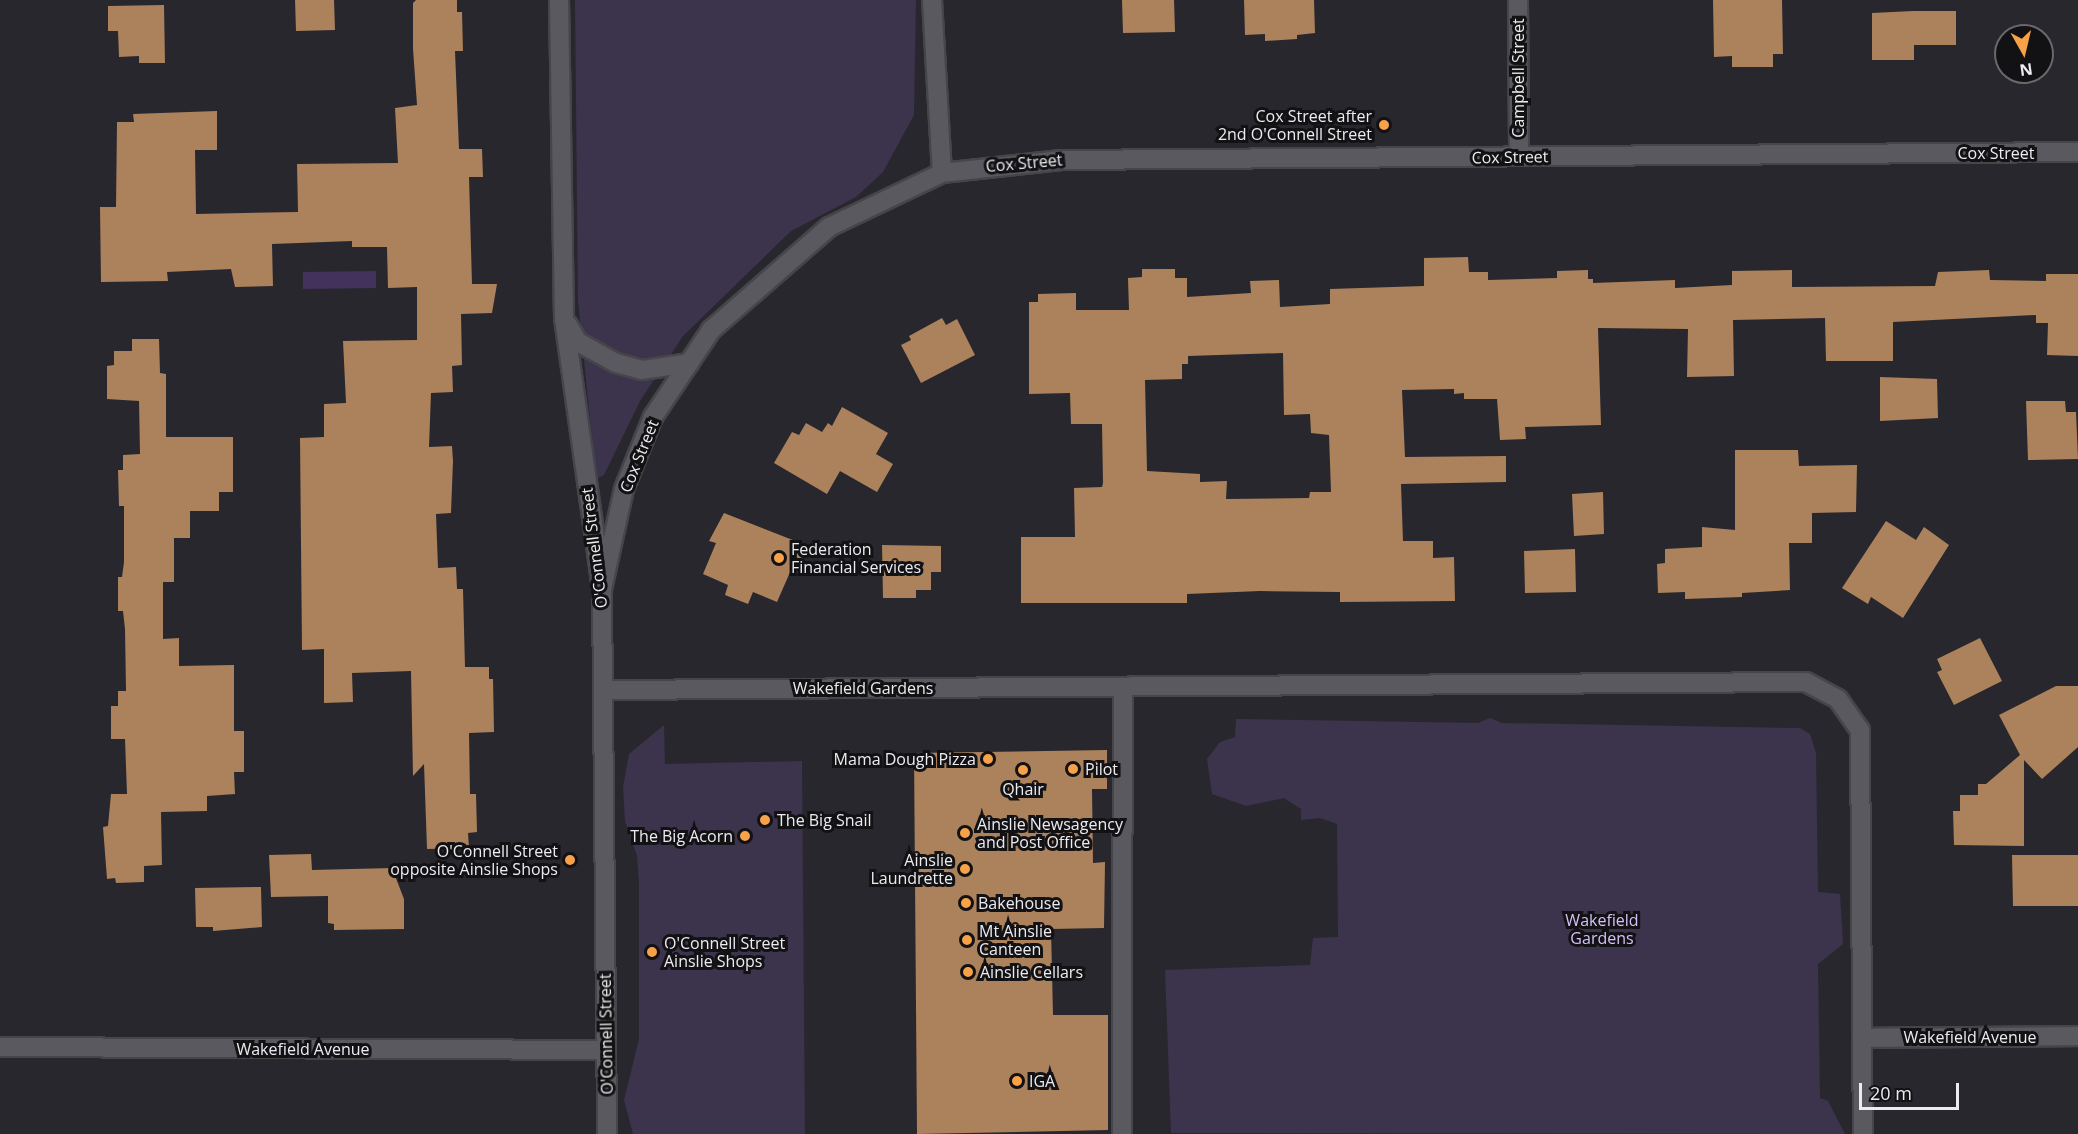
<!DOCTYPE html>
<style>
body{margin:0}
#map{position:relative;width:2078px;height:1134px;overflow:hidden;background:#29272e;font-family:"Open Sans",sans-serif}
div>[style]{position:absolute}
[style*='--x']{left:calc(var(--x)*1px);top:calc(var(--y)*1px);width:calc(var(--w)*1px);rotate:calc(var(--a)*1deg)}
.green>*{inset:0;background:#3c334c}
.water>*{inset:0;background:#43325c}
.building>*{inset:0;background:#ab825b}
.roads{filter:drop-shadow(2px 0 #46454a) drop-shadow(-2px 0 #46454a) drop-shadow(0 2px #46454a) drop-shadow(0 -2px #46454a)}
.minor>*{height:18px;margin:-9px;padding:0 9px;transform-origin:9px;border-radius:9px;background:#5b5960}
.dots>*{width:16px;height:16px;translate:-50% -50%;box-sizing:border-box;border:3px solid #121114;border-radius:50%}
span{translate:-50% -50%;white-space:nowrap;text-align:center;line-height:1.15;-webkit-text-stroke:6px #121114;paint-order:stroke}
.street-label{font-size:16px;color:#ecebef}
.poi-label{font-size:16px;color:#ecebef}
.right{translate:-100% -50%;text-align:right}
.left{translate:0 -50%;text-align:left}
.park-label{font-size:16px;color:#d5c0fa}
.north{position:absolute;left:1994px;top:24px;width:60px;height:60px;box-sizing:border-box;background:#121114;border:2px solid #69686c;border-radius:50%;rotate:172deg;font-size:16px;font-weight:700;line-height:24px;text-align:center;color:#ecebef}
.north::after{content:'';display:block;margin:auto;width:21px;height:27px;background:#f7a148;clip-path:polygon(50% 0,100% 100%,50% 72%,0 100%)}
.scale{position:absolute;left:1859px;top:1083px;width:100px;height:27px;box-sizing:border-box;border:3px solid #ecebef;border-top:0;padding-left:8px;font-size:18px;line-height:21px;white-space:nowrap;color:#ecebef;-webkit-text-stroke:4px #121114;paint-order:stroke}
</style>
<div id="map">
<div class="green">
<div style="clip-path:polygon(575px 0,916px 0,914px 115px,883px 172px,856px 197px,791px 231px,683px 336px,640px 401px,604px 475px,596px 479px,578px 300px)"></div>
<div style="clip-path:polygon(1490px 718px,1502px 723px,1800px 728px,1810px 734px,1816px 753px,1818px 892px,1840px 894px,1843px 944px,1818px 964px,1820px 1098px,1828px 1101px,1845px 1134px,1171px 1133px,1165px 970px,1310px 965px,1313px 938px,1338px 937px,1337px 824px,1320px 818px,1301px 820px,1301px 809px,1284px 798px,1246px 806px,1212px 794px,1207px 759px,1220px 742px,1235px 737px,1236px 719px,1478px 723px)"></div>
<div style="clip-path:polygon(664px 725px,665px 764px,802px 761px,805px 1134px,633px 1134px,624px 1100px,639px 1039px,639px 883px,637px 856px,625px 821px,623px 787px,629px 754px)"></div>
</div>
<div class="water">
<div style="clip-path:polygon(376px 271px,376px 288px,303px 289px,303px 272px)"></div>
</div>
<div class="building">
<div style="clip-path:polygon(295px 0,334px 0,335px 30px,296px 31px)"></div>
<div style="clip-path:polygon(416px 0,457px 0,457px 12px,462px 12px,463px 51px,455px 51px,459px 149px,482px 149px,483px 177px,469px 177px,472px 284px,497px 284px,492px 313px,461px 314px,462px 365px,452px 366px,453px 392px,431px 393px,429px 447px,452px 446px,453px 461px,451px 513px,436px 514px,438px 568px,456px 567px,457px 589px,463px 589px,465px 667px,489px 667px,489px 679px,493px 679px,494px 732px,469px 733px,470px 794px,476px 794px,477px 832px,468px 833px,469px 848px,427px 849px,424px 764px,413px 776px,411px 671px,352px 673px,353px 702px,324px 703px,324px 649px,302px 650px,300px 438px,324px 437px,324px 404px,346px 403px,343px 341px,417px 340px,417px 287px,388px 288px,387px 247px,352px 247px,352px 241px,272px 244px,273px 286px,235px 287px,231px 269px,167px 272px,168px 281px,101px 282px,100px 207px,116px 207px,117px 122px,134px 122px,133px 114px,217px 111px,217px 150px,195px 150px,196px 214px,298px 212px,297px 164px,398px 163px,395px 108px,417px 105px,413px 49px,413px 3px)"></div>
<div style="clip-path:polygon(1122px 0,1174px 0,1175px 32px,1123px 33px)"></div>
<div style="clip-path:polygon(1244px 0,1314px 0,1315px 33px,1297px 35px,1297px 39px,1265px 41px,1265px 34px,1245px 35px)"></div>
<div style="clip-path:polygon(1713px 0,1782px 0,1783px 54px,1773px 54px,1773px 67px,1732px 67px,1732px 56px,1714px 57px)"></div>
<div style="clip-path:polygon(164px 5px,165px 63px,139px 63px,139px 56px,119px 57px,118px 31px,108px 31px,108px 6px)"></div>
<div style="clip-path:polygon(1913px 11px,1956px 11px,1956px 45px,1914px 45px,1914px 60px,1872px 60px,1872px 13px)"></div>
<div style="clip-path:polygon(evenodd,1468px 257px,1469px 272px,1488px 272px,1488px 280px,1557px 278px,1557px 271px,1588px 270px,1588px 279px,1593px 279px,1593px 283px,1675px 280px,1675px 288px,1732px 285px,1732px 271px,1792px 270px,1792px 287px,1935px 286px,1938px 272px,1989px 270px,1990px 280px,2046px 281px,2046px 274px,2078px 274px,2078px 356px,2047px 355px,2048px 323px,2036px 323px,2036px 315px,1893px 322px,1893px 361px,1826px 361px,1825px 318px,1733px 320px,1734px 376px,1687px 377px,1688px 329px,1598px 328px,1601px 425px,1525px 427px,1526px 439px,1500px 440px,1497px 399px,1464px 399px,1464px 393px,1454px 394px,1454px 389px,1402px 390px,1405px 457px,1506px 456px,1506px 482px,1401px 484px,1403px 541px,1433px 541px,1433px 558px,1454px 557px,1455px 601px,1340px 602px,1340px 592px,1260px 591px,1187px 594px,1187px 603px,1021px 603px,1021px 537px,1075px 537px,1074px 488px,1102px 487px,1103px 483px,1102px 424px,1071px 424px,1070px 393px,1029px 394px,1029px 302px,1038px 302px,1038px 294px,1076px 293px,1076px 310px,1129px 310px,1128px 278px,1142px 277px,1142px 269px,1175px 269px,1175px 278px,1187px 278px,1187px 297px,1251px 293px,1250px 281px,1279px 280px,1280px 307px,1330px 304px,1330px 289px,1424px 286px,1424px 258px,1468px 257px,1283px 353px,1284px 415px,1310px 414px,1311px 433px,1329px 435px,1331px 492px,1310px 492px,1309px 498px,1226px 499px,1227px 481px,1200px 482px,1200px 474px,1147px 471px,1145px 380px,1182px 379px,1182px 364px,1188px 364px,1188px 356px,1283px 353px)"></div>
<div style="clip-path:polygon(942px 318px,946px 325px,957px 319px,975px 355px,921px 383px,901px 345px,911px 340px,909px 336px)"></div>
<div style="clip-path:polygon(132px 339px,159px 339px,160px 373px,166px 374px,166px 437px,233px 437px,233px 492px,219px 492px,219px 511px,190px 511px,190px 538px,174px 538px,174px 582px,163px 582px,163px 639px,179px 638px,179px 666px,234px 665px,234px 731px,244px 731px,244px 772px,234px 772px,235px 794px,207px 796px,207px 811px,161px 812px,162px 865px,144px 866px,144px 882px,116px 883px,115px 878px,107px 879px,103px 827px,108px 826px,111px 794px,127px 794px,125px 739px,111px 739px,111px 706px,118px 706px,118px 691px,126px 691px,125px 629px,123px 611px,118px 611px,118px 577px,122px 577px,124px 562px,124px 506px,119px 506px,118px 470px,123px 470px,123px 455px,140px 454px,139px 401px,107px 399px,107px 366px,114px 365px,114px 351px,132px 351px)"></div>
<div style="clip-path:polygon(1880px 377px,1937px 379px,1938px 418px,1880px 421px)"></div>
<div style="clip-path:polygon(2026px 401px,2065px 401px,2066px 412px,2076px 412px,2078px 459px,2028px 460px)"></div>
<div style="clip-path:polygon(842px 407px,888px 433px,876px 454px,893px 464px,877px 492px,840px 471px,827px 494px,774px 463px,792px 432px,799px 435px,806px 423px,822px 432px,828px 423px,832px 426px)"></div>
<div style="clip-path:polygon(1735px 450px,1798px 450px,1799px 466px,1857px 465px,1856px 512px,1812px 513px,1812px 543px,1789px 543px,1790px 590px,1742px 593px,1742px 597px,1685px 599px,1685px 592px,1658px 593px,1657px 564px,1665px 563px,1665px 549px,1702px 547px,1702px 527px,1735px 530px)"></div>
<div style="clip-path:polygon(1603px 492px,1604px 534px,1574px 536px,1572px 494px)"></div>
<div style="clip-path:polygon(724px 513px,808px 546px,797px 573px,791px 570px,777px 602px,753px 592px,748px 604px,725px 595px,728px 585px,703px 574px,716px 543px,709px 541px)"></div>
<div style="clip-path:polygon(1886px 521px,1916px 540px,1924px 527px,1949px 545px,1903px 618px,1871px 597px,1868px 604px,1842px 588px)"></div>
<div style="clip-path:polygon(882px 545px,941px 546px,941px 572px,931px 572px,931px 590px,916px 590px,916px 598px,883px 598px)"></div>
<div style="clip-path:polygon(1575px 549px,1576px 592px,1525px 593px,1524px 551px)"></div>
<div style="clip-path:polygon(1980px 638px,2002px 681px,1954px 705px,1937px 672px,1942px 670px,1937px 659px)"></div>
<div style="clip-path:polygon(2056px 686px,2078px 686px,2078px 747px,2042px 779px,2024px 760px,2024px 846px,1954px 845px,1953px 811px,1960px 811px,1960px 795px,1978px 795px,1978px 784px,1986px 784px,2020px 755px,1999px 715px)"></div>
<div style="clip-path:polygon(1107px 750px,1107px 789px,1092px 789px,1093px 863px,1105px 862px,1104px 928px,1051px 929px,1053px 1015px,1108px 1015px,1108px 1130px,917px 1134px,914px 753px)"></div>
<div style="clip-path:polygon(311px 854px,312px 870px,392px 868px,404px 899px,404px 929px,334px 930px,334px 924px,328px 923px,328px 896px,271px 897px,269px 855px)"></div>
<div style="clip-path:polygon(2012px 855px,2078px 855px,2078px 906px,2013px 906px)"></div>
<div style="clip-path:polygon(261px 887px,262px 927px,213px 931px,213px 927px,196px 927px,195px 888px)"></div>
</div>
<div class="roads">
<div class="minor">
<div style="--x:559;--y:0;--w:318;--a:89.1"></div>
<div style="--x:564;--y:318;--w:274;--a:82"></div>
<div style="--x:602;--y:589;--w:545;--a:89.47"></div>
<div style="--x:932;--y:0;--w:173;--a:86.7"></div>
<div style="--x:1518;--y:0;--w:156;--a:89.6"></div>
<div style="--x:568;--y:325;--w:20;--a:60"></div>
<div style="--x:578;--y:342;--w:43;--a:28.9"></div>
<div style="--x:616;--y:363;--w:27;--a:15"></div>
<div style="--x:642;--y:370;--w:48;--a:-8.5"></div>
<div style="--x:602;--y:589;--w:102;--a:-77.6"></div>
<div style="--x:624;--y:489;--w:78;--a:-68.1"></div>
<div style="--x:653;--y:417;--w:105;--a:-56.3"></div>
<div style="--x:711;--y:330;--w:157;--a:-41.1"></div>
<div style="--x:829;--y:227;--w:125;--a:-25.5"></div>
<div style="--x:942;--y:173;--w:120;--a:-6.2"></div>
<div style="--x:1061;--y:160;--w:1017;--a:-0.45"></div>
<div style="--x:603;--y:690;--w:1203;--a:-0.38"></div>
<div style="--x:1806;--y:682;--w:36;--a:28"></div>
<div style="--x:1838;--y:699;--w:38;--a:55"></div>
<div style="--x:1860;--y:730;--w:404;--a:89.6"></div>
<div style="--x:1862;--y:1038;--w:216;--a:-0.5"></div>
<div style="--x:0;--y:1047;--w:606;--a:0.28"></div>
<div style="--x:1122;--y:1134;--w:447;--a:-89.9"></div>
</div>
</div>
<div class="dots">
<div style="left:1384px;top:125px;background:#f7a148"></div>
<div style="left:779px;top:558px;background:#f7a148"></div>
<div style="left:988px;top:759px;background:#f7a148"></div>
<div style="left:1073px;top:769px;background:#f7a148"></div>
<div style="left:1023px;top:770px;background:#f7a148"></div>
<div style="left:765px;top:820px;background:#f7a148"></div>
<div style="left:965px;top:833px;background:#f7a148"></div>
<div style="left:745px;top:836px;background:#f7a148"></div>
<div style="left:570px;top:860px;background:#f7a148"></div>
<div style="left:965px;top:869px;background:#f7a148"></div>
<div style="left:966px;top:903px;background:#f7a148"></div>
<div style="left:967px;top:940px;background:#f7a148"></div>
<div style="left:652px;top:952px;background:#f7a148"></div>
<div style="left:968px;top:972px;background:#f7a148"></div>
<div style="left:1017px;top:1081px;background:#f7a148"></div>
</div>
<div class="street-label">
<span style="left:1518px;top:78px;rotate:-90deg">Campbell Street</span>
<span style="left:1996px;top:153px">Cox Street</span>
<span style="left:1510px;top:157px;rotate:-1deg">Cox Street</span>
<span style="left:1024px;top:163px;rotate:-5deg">Cox Street</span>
<span style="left:639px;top:456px;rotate:-68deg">Cox Street</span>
<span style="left:594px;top:548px;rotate:-97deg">O'Connell Street</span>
<span style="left:863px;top:688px">Wakefield Gardens</span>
<span style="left:606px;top:1034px;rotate:-91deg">O'Connell Street</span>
<span style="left:1970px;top:1037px">Wakefield Avenue</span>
<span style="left:303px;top:1049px">Wakefield Avenue</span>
</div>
<div class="poi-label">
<span class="right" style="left:1372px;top:125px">Cox Street after<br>2nd O'Connell Street</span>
<span class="left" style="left:791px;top:558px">Federation<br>Financial Services</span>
<span class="right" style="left:976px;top:759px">Mama Dough Pizza</span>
<span class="left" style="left:1085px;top:769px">Pilot</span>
<span style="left:1023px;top:789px">Qhair</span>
<span class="left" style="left:777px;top:820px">The Big Snail</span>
<span class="left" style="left:977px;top:833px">Ainslie Newsagency<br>and Post Office</span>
<span class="right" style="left:733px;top:836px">The Big Acorn</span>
<span class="right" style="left:558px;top:860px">O'Connell Street<br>opposite Ainslie Shops</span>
<span class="right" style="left:953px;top:869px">Ainslie<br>Laundrette</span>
<span class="left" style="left:978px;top:903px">Bakehouse</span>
<span class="left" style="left:979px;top:940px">Mt Ainslie<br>Canteen</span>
<span class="left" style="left:664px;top:952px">O'Connell Street<br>Ainslie Shops</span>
<span class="left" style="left:980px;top:972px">Ainslie Cellars</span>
<span class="left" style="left:1029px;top:1081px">IGA</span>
</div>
<div class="park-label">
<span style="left:1602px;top:929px">Wakefield<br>Gardens</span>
</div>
<div class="north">N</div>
<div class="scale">20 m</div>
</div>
